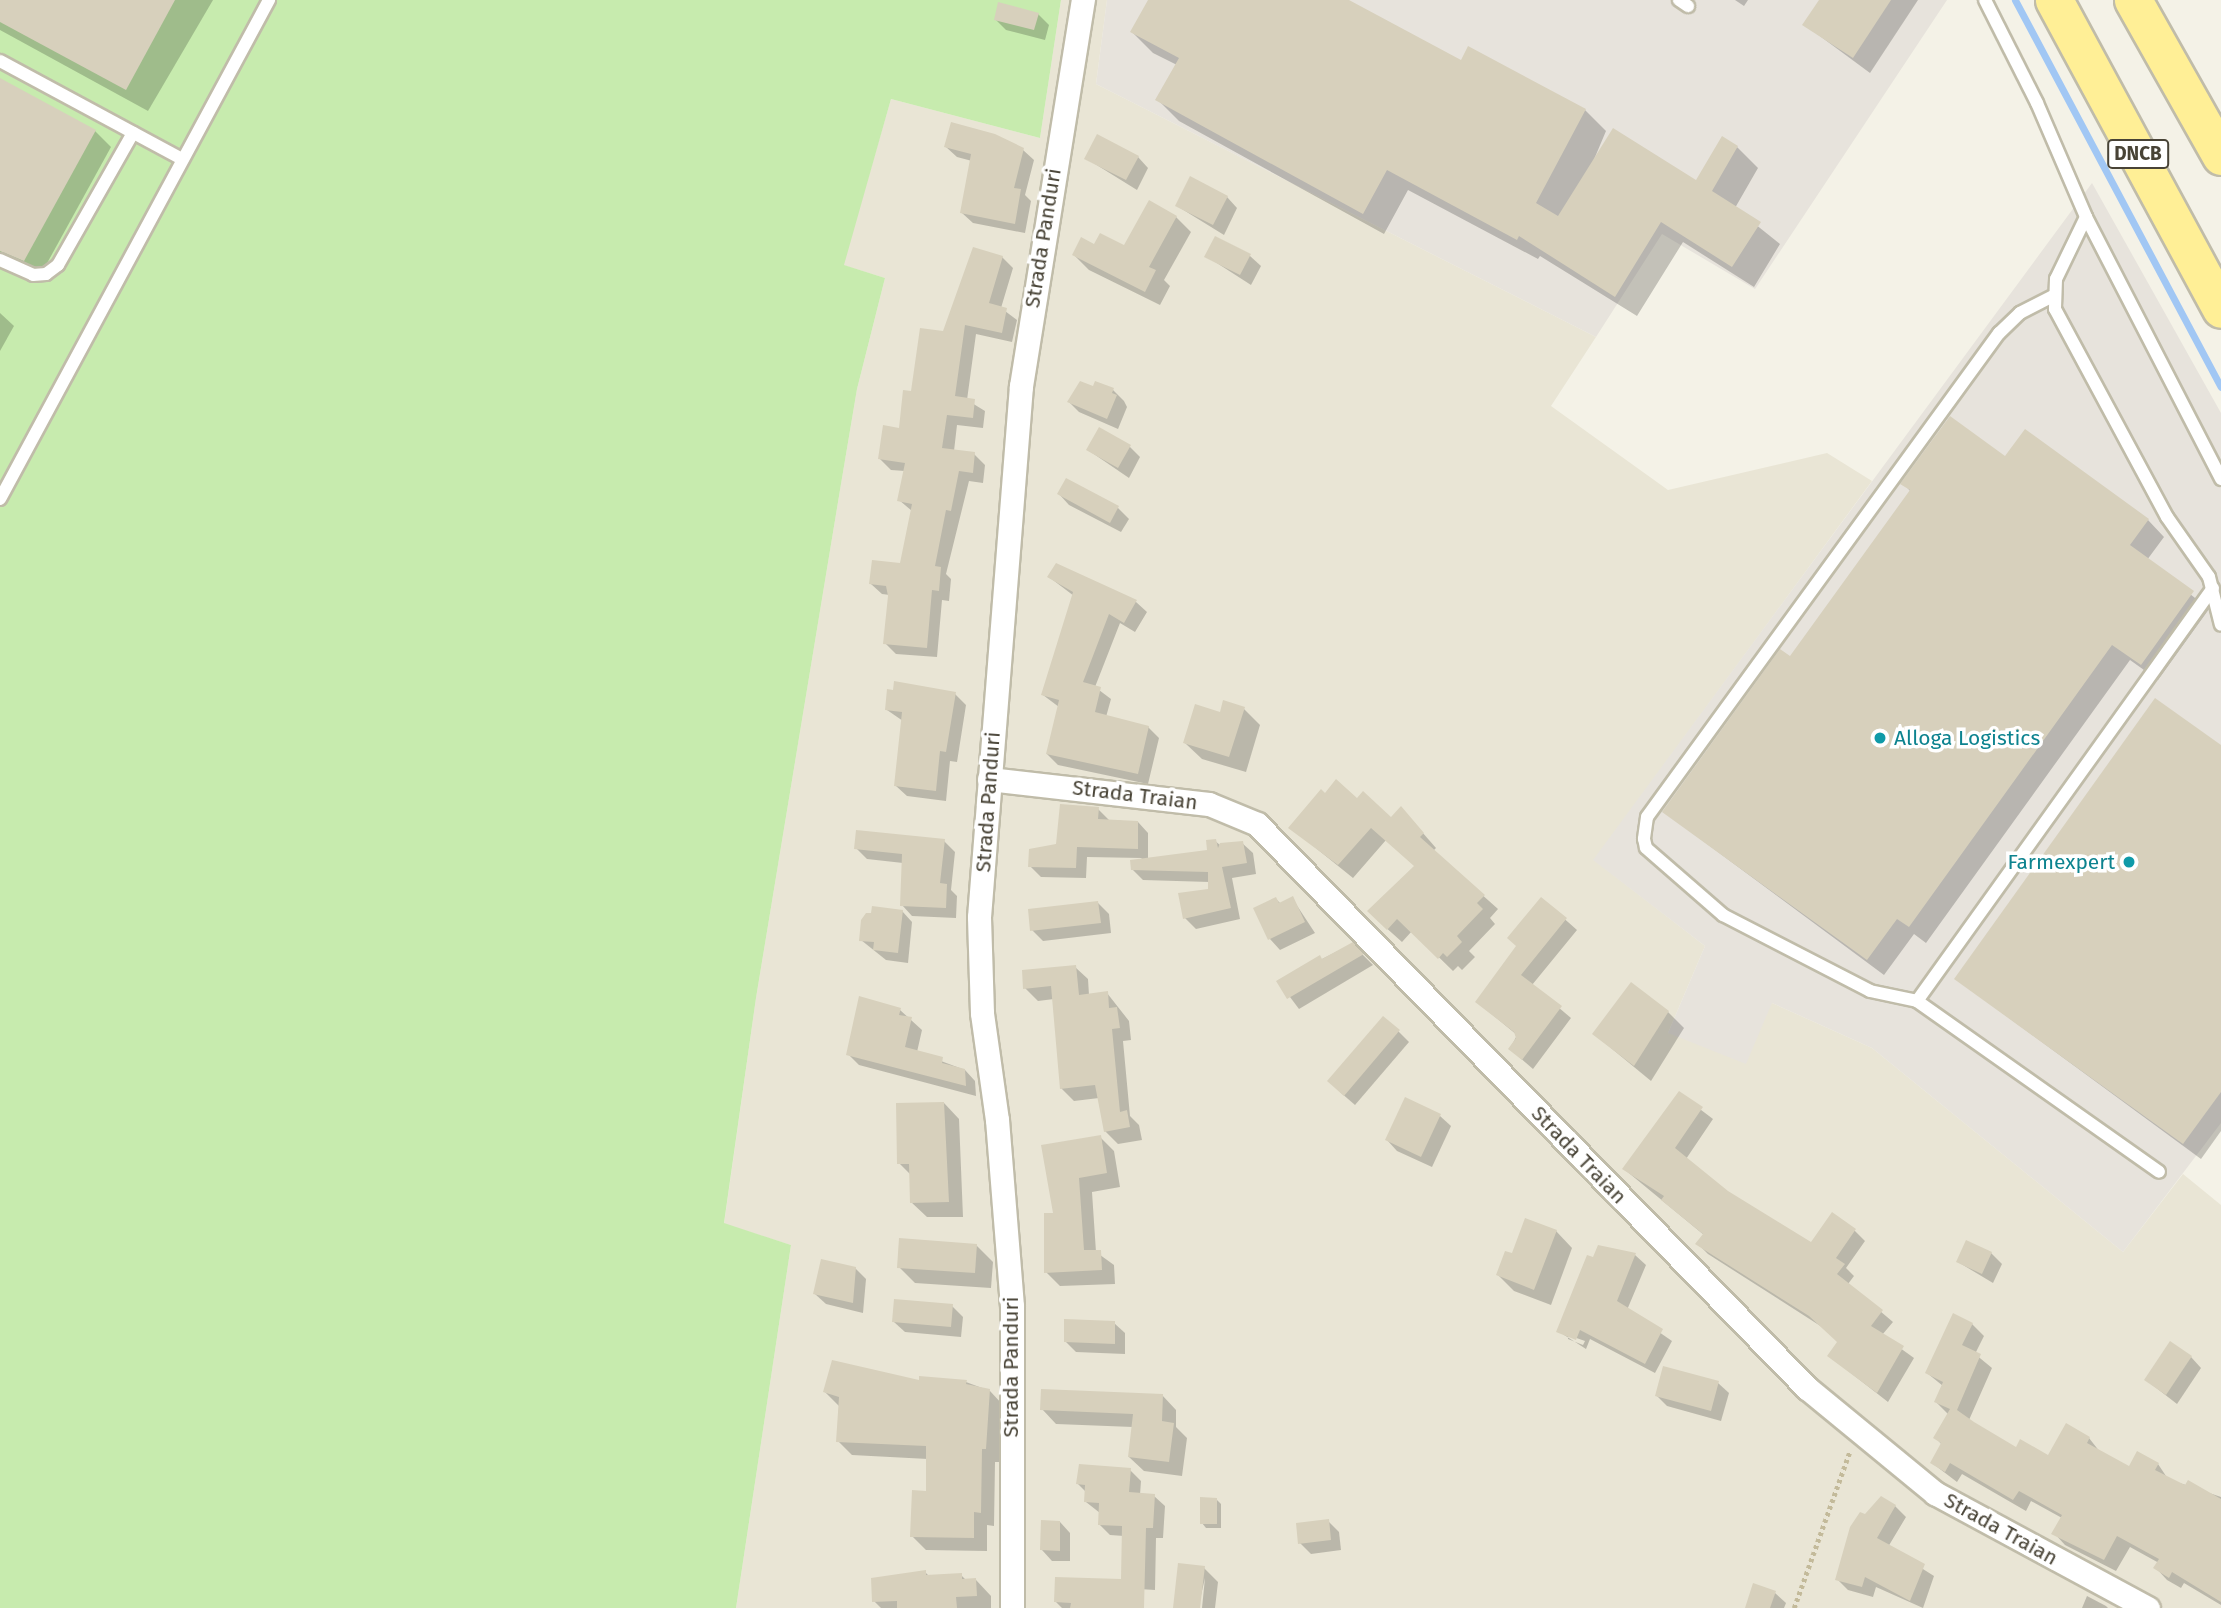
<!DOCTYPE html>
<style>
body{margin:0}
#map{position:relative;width:2221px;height:1608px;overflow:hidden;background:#f4f2e7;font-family:"Fira Sans",sans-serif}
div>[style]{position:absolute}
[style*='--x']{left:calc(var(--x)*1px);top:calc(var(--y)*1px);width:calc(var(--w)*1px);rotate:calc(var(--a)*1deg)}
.residential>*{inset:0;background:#e9e5d5}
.industrial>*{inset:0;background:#e7e3dc}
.green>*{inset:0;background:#c7ebae}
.shadow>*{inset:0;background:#0003}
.stream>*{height:7px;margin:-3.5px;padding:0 3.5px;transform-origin:3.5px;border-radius:3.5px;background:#a1c7f4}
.building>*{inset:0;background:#d7d0bc}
.path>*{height:4.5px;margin-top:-2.25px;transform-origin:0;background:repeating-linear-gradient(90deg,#c3ba9a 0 3.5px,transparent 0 7px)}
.roads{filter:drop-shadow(2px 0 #c0bca9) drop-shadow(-2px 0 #c0bca9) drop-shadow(0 2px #c0bca9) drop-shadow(0 -2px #c0bca9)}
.lane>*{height:12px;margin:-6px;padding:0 6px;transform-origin:6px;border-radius:6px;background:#fff}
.street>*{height:23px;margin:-11.5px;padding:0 11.5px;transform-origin:11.5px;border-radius:11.5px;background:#fff}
.primary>*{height:37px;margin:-18.5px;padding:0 18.5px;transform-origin:18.5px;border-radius:18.5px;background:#ffef96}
.dots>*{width:19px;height:19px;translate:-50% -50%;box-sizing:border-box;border:4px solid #fff;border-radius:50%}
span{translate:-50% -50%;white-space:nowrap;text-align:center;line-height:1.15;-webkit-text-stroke:7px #fff;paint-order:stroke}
.shield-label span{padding:2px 5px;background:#fff;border:2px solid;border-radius:5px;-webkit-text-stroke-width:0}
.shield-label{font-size:19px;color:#484336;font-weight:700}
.street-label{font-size:21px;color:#484336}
.culture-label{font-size:21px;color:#0d838f}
.left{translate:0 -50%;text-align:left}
.right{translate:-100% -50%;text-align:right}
</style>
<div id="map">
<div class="residential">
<div style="clip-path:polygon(1061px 0,1107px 0,1096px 84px,1596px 337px,1551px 406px,1668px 490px,1827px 453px,1872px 481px,1594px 860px,1705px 946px,1668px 1033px,1772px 1003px,1872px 1048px,2123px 1252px,2183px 1174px,2221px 1205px,2221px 1608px,736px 1608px,791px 1245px,724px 1224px,756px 998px,841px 484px,857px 389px,885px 278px,843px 265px,891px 99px,1040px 138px)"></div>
</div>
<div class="industrial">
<div style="clip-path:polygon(1107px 0,1947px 0,1755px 289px,1662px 234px,1596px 337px,1096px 84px)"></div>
<div style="clip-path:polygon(2092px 183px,2221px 413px,2221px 1123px,2123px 1252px,1872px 1048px,1772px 1003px,1746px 1064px,1668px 1033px,1705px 946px,1593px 860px)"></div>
</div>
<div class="green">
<div style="clip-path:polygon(0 0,1061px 0,1040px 138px,891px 99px,844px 265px,885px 278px,857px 389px,841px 484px,756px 998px,724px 1223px,791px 1245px,736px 1608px,0 1608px)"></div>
</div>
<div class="shadow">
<div style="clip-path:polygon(0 0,213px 0,148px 111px,0 30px)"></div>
<div style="clip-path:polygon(1150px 0,1345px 0,1462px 62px,1469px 48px,1585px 110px,1606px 131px,1590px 169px,1697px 183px,1737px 147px,1758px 168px,1735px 208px,1780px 244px,1754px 287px,1683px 242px,1637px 316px,1540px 256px,1538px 259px,1408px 190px,1384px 234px,1179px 121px,1158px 100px,1177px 65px,1153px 53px,1132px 32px)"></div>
<div style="clip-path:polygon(1735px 0,1748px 0,1744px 6px)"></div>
<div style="clip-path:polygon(1821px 0,1918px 0,1870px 73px,1805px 25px)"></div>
<div style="clip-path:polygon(1038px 14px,1049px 25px,1045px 40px,1006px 30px,996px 20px)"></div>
<div style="clip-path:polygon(0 79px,95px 131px,111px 147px,40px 276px,0 256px)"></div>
<div style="clip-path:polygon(946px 147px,1023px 150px,1034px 160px,1025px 195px,1031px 201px,1025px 233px,973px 223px,962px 213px,972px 161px,957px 157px)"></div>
<div style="clip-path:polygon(1138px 157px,1148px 168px,1137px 190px,1087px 159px)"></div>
<div style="clip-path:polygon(1227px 197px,1237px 208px,1224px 235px,1177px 206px)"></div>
<div style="clip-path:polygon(1176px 217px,1191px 232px,1164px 280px,1170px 286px,1160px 305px,1089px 270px,1074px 255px,1095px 246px,1124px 248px)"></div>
<div style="clip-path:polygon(1206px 256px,1250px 256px,1261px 266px,1251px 285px)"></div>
<div style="clip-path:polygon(1002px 257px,1013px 268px,1001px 308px,1017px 320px,1012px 342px,976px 334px,967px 400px,985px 411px,983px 428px,957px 425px,954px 451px,974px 454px,985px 465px,983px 483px,969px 481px,946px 574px,951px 579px,949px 601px,942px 600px,937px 657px,896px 654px,885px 643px,890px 595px,882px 594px,871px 584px,902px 565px,912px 511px,899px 500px,905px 471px,891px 470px,880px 459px,900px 430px,913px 393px,945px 333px)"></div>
<div style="clip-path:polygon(0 313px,14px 326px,0 351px)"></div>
<div style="clip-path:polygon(1094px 389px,1113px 390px,1124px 401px,1127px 407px,1118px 429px,1079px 412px,1069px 402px)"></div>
<div style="clip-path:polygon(1130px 447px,1140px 457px,1129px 478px,1088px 450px)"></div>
<div style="clip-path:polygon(2006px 458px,2148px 520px,2164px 537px,2147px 560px,2209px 609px,2158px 680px,2130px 660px,1926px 943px,1914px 934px,1884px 975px,1664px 812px,1791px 658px,1911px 492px,1903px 483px)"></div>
<div style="clip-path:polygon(1059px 494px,1118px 508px,1129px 519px,1121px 532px,1069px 505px)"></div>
<div style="clip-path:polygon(1056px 565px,1136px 602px,1147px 612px,1135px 632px,1120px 623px,1095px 687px,1111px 699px,1106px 717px,1148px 727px,1159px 738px,1148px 784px,1058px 765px,1047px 754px,1059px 707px,1043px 695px,1074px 596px,1049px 577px)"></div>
<div style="clip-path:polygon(955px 694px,966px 705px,957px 762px,950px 761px,946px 801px,907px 796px,896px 786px,903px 721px,887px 710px)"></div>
<div style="clip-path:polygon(1244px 709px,1260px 725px,1246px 772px,1202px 759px,1185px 743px,1221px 714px)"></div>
<div style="clip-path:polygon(2221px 747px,2221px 1131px,2201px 1159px,1956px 979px)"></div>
<div style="clip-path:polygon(1325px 795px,1357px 800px,1391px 819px,1401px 808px,1436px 848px,1433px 851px,1498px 909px,1490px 918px,1495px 924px,1469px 951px,1475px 957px,1462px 970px,1458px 966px,1453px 971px,1412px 931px,1402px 942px,1383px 925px,1415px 866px,1386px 840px,1353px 878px,1291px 828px)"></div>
<div style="clip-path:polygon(1098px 809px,1109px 820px,1138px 822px,1148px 833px,1148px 860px,1209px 851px,1215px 841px,1220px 845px,1242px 843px,1253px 853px,1256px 874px,1232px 878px,1240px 919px,1196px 929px,1185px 918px,1210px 891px,1210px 882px,1143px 880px,1132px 869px,1142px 858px,1087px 857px,1086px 878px,1041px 877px,1030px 866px)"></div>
<div style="clip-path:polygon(944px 841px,955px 852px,951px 890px,957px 896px,956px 918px,912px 916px,902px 905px,903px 863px,867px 859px,856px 848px)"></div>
<div style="clip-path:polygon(1292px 898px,1315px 933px,1280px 950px,1270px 939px,1276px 899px,1281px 904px)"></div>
<div style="clip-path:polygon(1542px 899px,1577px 930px,1532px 985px,1571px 1018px,1533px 1069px,1510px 1049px,1517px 1035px,1477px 1002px,1518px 946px)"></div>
<div style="clip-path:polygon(1098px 903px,1109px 914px,1111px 933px,1043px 941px,1032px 930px)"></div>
<div style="clip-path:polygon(902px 911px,912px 922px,908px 963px,886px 960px,861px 940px)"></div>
<div style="clip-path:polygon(1352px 944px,1373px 965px,1299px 1009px,1278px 981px)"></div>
<div style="clip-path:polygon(1075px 967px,1088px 979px,1089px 995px,1107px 993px,1129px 1021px,1131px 1040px,1123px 1041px,1130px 1116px,1139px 1125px,1142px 1140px,1118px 1144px,1105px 1131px,1099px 1098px,1074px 1101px,1061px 1088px,1054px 999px,1038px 1001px,1025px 988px)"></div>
<div style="clip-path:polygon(900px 1010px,922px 1030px,917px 1052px,965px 1070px,975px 1081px,976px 1096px,859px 1065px,848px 1054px)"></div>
<div style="clip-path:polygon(1668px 1012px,1684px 1028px,1651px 1081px,1594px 1034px)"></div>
<div style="clip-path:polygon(1398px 1031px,1409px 1042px,1355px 1105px,1340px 1092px)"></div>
<div style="clip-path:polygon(1680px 1094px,1713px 1119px,1686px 1159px,1727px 1192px,1812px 1244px,1854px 1230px,1865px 1241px,1846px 1268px,1854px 1276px,1848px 1284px,1893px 1322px,1882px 1335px,1914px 1358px,1888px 1402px,1829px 1356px,1839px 1342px,1822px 1327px,1708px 1254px,1698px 1244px,1704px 1235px,1624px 1169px)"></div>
<div style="clip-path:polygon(944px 1103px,959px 1119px,963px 1217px,927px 1217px,911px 1202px,911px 1175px,899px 1163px)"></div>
<div style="clip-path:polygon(1440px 1116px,1451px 1126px,1432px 1167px,1397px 1151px,1387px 1140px)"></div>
<div style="clip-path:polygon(1100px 1137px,1114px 1151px,1120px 1187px,1092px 1192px,1096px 1252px,1114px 1265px,1115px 1284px,1060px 1286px,1046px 1272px,1055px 1214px)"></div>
<div style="clip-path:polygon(1556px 1231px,1572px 1248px,1551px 1305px,1514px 1291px,1498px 1275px,1513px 1256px)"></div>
<div style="clip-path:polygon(976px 1245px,993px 1262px,991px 1288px,915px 1283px,899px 1267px)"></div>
<div style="clip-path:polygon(evenodd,1599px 1247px,1635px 1255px,1646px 1265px,1627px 1310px,1672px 1341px,1655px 1373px,1590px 1339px,1586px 1349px,1558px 1331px,1599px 1247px,1568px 1335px,1585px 1341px,1583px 1345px,1568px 1339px,1568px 1335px)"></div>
<div style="clip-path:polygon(1991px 1253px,2002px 1264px,1993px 1283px,1958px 1262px)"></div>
<div style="clip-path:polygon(855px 1268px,866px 1279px,863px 1313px,826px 1304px,815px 1294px)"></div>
<div style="clip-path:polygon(952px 1306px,963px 1317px,961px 1337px,905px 1332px,894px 1322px)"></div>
<div style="clip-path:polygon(1114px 1323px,1125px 1333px,1125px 1354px,1076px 1352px,1066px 1342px)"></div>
<div style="clip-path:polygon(1972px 1324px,1984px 1336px,1975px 1354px,1992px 1368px,1969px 1420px,2016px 1449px,2049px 1458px,2089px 1438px,2100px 1452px,2130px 1468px,2158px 1464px,2168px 1479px,2221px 1497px,2221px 1605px,2184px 1583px,2181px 1588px,2167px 1580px,2156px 1568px,2159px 1563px,2130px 1547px,2116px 1571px,2065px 1545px,2054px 1533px,2062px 1518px,2031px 1501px,2026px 1511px,1962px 1474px,1957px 1482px,1932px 1463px,1942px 1445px,1936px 1438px,1949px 1415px,1936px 1402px,1943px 1386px,1927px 1373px)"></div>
<div style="clip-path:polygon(2191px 1357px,2201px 1368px,2177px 1404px,2146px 1380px)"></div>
<div style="clip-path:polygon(920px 1382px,966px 1382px,990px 1391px,1003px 1405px,999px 1462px,995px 1462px,994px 1526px,987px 1525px,987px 1551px,926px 1550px,912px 1536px,927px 1492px,928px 1459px,852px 1455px,838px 1441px,839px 1406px,825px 1392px)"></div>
<div style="clip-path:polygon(1718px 1383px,1729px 1393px,1721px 1421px,1667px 1406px,1657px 1396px)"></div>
<div style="clip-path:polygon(1162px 1395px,1176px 1410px,1176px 1427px,1187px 1438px,1182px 1476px,1144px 1471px,1129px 1457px,1133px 1427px,1056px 1424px,1042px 1409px)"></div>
<div style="clip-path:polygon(1130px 1470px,1141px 1481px,1140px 1495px,1154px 1496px,1165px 1506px,1163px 1538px,1156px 1538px,1155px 1590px,1139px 1589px,1141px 1608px,1062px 1608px,1056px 1602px,1123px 1581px,1124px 1536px,1110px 1535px,1099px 1524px,1100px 1513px,1086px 1502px,1086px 1492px,1078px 1484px)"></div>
<div style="clip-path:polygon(1216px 1499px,1221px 1504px,1221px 1528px,1206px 1528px,1202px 1523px)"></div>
<div style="clip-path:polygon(1895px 1506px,1906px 1517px,1888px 1547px,1934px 1576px,1923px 1608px,1876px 1587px,1873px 1597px,1848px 1590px,1837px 1579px,1865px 1517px)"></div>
<div style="clip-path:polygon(1328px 1521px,1339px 1532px,1341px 1550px,1311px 1554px,1300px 1543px)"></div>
<div style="clip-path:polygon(1060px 1522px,1070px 1533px,1070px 1561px,1052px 1561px,1042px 1550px)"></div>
<div style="clip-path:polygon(1204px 1568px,1218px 1582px,1215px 1608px,1202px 1608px,1205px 1578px,1198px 1608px,1174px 1608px)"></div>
<div style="clip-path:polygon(925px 1572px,930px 1577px,961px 1575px,967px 1581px,976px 1580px,991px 1596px,991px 1608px,881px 1608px,874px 1601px)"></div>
<div style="clip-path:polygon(1775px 1593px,1786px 1603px,1784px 1608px,1746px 1608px)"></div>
<div style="clip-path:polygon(2087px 1596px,2106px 1606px,2108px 1608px,2082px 1608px)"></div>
</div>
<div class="stream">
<div style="--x:2015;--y:0;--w:438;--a:62"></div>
</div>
<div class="building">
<div style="clip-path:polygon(0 0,175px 0,126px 90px,0 22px)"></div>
<div style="clip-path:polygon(1148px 0,1349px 0,1461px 60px,1468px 46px,1586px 109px,1536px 203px,1558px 216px,1613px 128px,1696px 180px,1722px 136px,1738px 146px,1712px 191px,1761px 222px,1732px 267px,1661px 222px,1615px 297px,1519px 236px,1517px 240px,1387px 170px,1363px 214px,1155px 100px,1179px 58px,1130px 32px)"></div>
<div style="clip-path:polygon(1819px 0,1891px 0,1853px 58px,1802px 25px)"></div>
<div style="clip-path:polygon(998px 2px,1039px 13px,1034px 30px,994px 20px)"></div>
<div style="clip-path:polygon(0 78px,96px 130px,24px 261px,0 251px)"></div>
<div style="clip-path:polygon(951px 122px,995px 134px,1024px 148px,1014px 188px,1021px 189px,1015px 224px,960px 213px,971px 154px,944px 147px)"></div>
<div style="clip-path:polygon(1097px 134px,1139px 156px,1126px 180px,1084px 159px)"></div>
<div style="clip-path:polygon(1190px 176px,1228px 196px,1213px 225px,1175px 206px)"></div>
<div style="clip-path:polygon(1149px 200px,1177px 216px,1149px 267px,1156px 270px,1145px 292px,1072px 255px,1081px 237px,1094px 244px,1100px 233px,1124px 245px)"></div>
<div style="clip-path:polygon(1215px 236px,1251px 254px,1240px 275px,1204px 257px)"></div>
<div style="clip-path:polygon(973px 247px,1003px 256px,989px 303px,1007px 308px,1002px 333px,965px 325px,955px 396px,975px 399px,973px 418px,947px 415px,942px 448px,975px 452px,973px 473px,959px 471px,951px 511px,946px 510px,935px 566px,941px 567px,939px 591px,932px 590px,927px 648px,883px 644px,888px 596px,886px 586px,869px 584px,872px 560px,900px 563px,912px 504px,897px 501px,905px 463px,878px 459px,883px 425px,899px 428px,903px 390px,911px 391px,920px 328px,943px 331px)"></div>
<div style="clip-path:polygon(1080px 381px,1093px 386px,1095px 381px,1114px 388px,1112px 393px,1117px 395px,1107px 419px,1067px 402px)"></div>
<div style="clip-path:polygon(1950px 416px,2005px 456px,2025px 429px,2149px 519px,2130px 545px,2194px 591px,2141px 665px,2112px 645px,1909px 927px,1897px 919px,1867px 960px,1662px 812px,1780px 649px,1790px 656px,1910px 490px,1900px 484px)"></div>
<div style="clip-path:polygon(1099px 427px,1131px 445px,1118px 468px,1086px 450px)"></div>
<div style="clip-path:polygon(1066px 478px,1119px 506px,1110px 523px,1057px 494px)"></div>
<div style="clip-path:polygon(1056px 563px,1137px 600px,1124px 623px,1109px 614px,1083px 682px,1101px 687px,1095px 712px,1149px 726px,1138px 774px,1046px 754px,1059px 700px,1041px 695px,1073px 592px,1047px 577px)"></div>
<div style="clip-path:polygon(894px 681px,956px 692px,946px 752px,940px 751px,936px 791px,894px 786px,902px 712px,885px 710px,887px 689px,893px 690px)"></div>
<div style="clip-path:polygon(2155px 698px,2221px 745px,2221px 1092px,2183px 1144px,1954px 979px)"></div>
<div style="clip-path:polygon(1223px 700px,1245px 707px,1229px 757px,1183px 743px,1195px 704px,1220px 712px)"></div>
<div style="clip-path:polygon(1336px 779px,1357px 798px,1363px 791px,1391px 817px,1401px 806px,1424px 833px,1420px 837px,1485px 895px,1477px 903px,1483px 909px,1457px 936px,1462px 942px,1447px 957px,1443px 953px,1438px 959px,1397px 919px,1387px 930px,1367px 911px,1414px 866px,1371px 828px,1338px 865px,1288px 828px,1321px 789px,1325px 793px)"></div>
<div style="clip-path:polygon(1060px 804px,1099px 807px,1098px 819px,1138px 821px,1138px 849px,1077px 847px,1076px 868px,1028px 867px,1029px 849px,1056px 844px)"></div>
<div style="clip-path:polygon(856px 830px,945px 839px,940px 883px,947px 884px,946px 908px,900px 906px,902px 854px,854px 849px)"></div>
<div style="clip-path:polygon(1216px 839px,1218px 848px,1220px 843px,1243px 841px,1247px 863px,1222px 867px,1231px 908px,1183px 919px,1178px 893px,1208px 889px,1208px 872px,1131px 870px,1130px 860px,1207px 850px,1206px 840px)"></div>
<div style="clip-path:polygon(1293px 896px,1305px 922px,1268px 940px,1253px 908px,1276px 897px,1279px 903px)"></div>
<div style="clip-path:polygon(1541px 897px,1567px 918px,1521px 975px,1562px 1006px,1522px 1060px,1508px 1049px,1516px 1038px,1514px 1032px,1475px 1002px,1516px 946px,1507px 938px)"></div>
<div style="clip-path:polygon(1098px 901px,1101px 923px,1030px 931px,1028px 909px)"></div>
<div style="clip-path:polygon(872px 906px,903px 910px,898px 953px,873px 950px,874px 942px,859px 941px,861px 920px,866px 913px,871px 913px)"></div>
<div style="clip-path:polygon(1353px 942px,1364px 954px,1287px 999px,1276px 981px,1320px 955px,1322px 959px)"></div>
<div style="clip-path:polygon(1076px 965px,1079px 995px,1108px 991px,1109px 1008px,1117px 1007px,1120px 1028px,1112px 1029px,1120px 1112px,1127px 1110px,1130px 1127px,1104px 1132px,1095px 1085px,1060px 1089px,1051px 986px,1023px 989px,1022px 970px)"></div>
<div style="clip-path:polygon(1631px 982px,1669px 1011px,1634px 1066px,1592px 1034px)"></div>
<div style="clip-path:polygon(859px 996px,901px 1008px,899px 1015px,912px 1017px,905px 1047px,943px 1057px,942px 1063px,965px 1069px,966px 1086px,846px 1055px)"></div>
<div style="clip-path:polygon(1383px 1016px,1400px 1030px,1344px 1096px,1327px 1081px)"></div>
<div style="clip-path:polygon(1679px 1091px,1703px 1107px,1675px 1148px,1728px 1191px,1811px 1242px,1832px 1212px,1856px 1229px,1836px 1258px,1845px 1264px,1837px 1274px,1883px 1310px,1871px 1326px,1904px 1346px,1877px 1393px,1827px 1356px,1837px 1342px,1809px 1316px,1695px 1244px,1703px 1234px,1661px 1200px,1664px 1196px,1622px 1169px)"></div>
<div style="clip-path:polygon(1405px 1097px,1441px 1114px,1421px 1157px,1385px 1140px)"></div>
<div style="clip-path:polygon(944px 1102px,949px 1202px,910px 1203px,909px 1164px,897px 1164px,896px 1103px)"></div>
<div style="clip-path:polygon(1101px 1135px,1107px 1173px,1079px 1178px,1084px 1250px,1101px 1250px,1102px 1270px,1044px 1273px,1044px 1213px,1053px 1213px,1041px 1145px)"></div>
<div style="clip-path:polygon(1525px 1218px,1557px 1230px,1534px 1290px,1496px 1275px,1505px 1251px,1512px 1253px)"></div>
<div style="clip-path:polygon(899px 1238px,977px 1244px,975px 1273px,897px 1268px)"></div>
<div style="clip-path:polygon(1966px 1240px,1992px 1252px,1982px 1274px,1956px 1262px)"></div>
<div style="clip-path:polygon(1598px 1245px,1636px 1253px,1617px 1301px,1663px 1329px,1645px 1364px,1580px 1330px,1576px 1340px,1556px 1332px,1587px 1255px,1593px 1257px)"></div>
<div style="clip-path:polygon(821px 1259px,856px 1267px,853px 1303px,813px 1294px)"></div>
<div style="clip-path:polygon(894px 1299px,953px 1304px,951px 1327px,892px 1322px)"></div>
<div style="clip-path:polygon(1953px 1313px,1973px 1323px,1962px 1345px,1981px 1354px,1957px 1410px,1974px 1422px,2016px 1447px,2020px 1439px,2048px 1455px,2066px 1423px,2090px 1437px,2087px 1443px,2129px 1466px,2137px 1451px,2159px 1463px,2155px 1470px,2185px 1485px,2188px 1480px,2221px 1499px,2221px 1602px,2172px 1572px,2169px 1578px,2153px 1568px,2159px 1559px,2117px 1536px,2104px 1560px,2051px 1534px,2062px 1515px,2019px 1491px,2013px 1500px,1950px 1463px,1945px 1472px,1930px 1463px,1941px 1443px,1933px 1438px,1950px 1409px,1934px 1402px,1943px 1382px,1925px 1373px)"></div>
<div style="clip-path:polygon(1064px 1319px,1115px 1321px,1115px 1344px,1064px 1342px)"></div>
<div style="clip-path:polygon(2170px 1341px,2192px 1356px,2166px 1395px,2144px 1380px)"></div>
<div style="clip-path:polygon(832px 1360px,919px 1380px,919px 1376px,967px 1380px,966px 1384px,990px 1389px,986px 1449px,982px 1449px,981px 1513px,974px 1512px,974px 1538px,910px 1537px,912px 1490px,926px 1491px,926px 1446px,836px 1442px,839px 1397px,823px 1392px)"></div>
<div style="clip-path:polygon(1663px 1366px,1719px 1381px,1711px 1411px,1655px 1396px)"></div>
<div style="clip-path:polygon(1041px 1389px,1163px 1394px,1162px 1421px,1174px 1423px,1169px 1462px,1128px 1457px,1133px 1414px,1040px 1410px)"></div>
<div style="clip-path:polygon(1079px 1464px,1131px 1468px,1129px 1492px,1155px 1494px,1153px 1528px,1146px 1528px,1144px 1608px,1070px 1608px,1071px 1603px,1054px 1602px,1055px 1577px,1121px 1579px,1122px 1526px,1098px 1525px,1099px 1503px,1084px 1502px,1085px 1485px,1076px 1484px)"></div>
<div style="clip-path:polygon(1881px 1496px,1896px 1505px,1877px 1538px,1925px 1564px,1910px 1601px,1865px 1577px,1862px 1587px,1835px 1580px,1850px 1527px,1860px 1512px,1865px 1514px)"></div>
<div style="clip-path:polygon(1200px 1497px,1217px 1498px,1217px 1524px,1200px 1524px)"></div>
<div style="clip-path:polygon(1329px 1519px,1331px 1540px,1298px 1544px,1296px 1523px)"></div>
<div style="clip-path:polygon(1041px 1520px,1060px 1521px,1060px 1551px,1040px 1550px)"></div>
<div style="clip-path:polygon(1178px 1563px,1205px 1566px,1200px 1608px,1173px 1608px)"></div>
<div style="clip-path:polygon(926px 1570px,926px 1575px,962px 1573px,962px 1579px,976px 1578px,977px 1596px,956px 1597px,957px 1608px,897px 1608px,897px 1601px,872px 1602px,871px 1578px)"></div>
<div style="clip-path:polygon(1753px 1583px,1776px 1591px,1770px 1608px,1745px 1608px)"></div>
</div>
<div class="path">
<div style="--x:1794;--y:1608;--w:167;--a:-70.4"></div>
</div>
<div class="roads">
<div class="lane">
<div style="--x:1679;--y:0;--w:11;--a:34"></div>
<div style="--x:1985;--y:0;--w:115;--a:63.2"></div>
<div style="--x:2037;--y:103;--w:124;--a:66.7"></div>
<div style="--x:2086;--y:217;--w:69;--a:115.8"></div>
<div style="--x:2056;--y:279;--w:30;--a:92"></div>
<div style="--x:2055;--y:309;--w:236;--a:61.7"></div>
<div style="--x:2167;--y:517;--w:73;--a:55"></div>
<div style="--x:2209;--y:577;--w:49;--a:76"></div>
<div style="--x:0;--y:61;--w:207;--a:28.3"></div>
<div style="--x:2086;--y:217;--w:295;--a:62.7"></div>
<div style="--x:0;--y:260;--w:36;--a:24"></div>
<div style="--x:33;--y:275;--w:13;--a:-4"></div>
<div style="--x:46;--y:274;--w:15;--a:-37"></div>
<div style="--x:58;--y:265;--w:152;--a:-60.4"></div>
<div style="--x:2053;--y:296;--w:37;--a:153"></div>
<div style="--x:2020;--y:313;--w:29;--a:136"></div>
<div style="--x:1999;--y:333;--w:598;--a:126.03"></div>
<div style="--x:1647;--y:817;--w:22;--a:98"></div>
<div style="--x:1644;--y:839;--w:9;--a:77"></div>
<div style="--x:1646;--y:848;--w:102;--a:41"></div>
<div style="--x:1723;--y:915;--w:165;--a:27.3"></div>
<div style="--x:1870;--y:991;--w:48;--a:12"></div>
<div style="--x:1917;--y:1001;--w:296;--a:35.2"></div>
<div style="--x:0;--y:499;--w:567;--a:-61.67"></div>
<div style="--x:1917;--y:1001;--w:508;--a:-54.37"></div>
</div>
<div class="street">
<div style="--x:989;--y:779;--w:221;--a:6.5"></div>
<div style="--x:1209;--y:804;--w:52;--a:22.6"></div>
<div style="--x:1257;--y:824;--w:788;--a:45.72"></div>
<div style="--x:1807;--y:1388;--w:166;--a:39.4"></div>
<div style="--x:1935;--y:1493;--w:242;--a:28.4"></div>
<div style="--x:1012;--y:1608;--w:302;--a:-90"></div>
<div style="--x:1012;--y:1306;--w:187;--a:-94.6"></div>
<div style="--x:997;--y:1120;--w:108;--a:-98"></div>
<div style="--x:982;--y:1013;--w:96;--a:-91.8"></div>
<div style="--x:979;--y:917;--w:533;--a:-85.48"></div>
<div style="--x:1021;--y:386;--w:391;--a:-80.9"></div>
</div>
<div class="primary">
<div style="--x:2054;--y:0;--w:351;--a:61.6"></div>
<div style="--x:2133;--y:0;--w:179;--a:60.6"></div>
</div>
</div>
<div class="dots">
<div style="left:1880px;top:738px;background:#0f9aa8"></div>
<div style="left:2129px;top:862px;background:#0f9aa8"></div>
</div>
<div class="shield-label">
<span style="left:2138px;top:154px">DNCB</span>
</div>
<div class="street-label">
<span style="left:1043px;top:238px;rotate:-81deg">Strada Panduri</span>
<span style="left:1135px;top:795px;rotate:7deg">Strada Traian</span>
<span style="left:988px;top:802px;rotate:-86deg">Strada Panduri</span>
<span style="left:1579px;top:1155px;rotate:46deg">Strada Traian</span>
<span style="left:1011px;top:1367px;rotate:-90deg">Strada Panduri</span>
<span style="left:2001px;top:1529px;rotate:29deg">Strada Traian</span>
</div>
<div class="culture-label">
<span class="left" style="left:1894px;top:738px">Alloga Logistics</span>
<span class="right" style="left:2115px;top:862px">Farmexpert</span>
</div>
</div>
